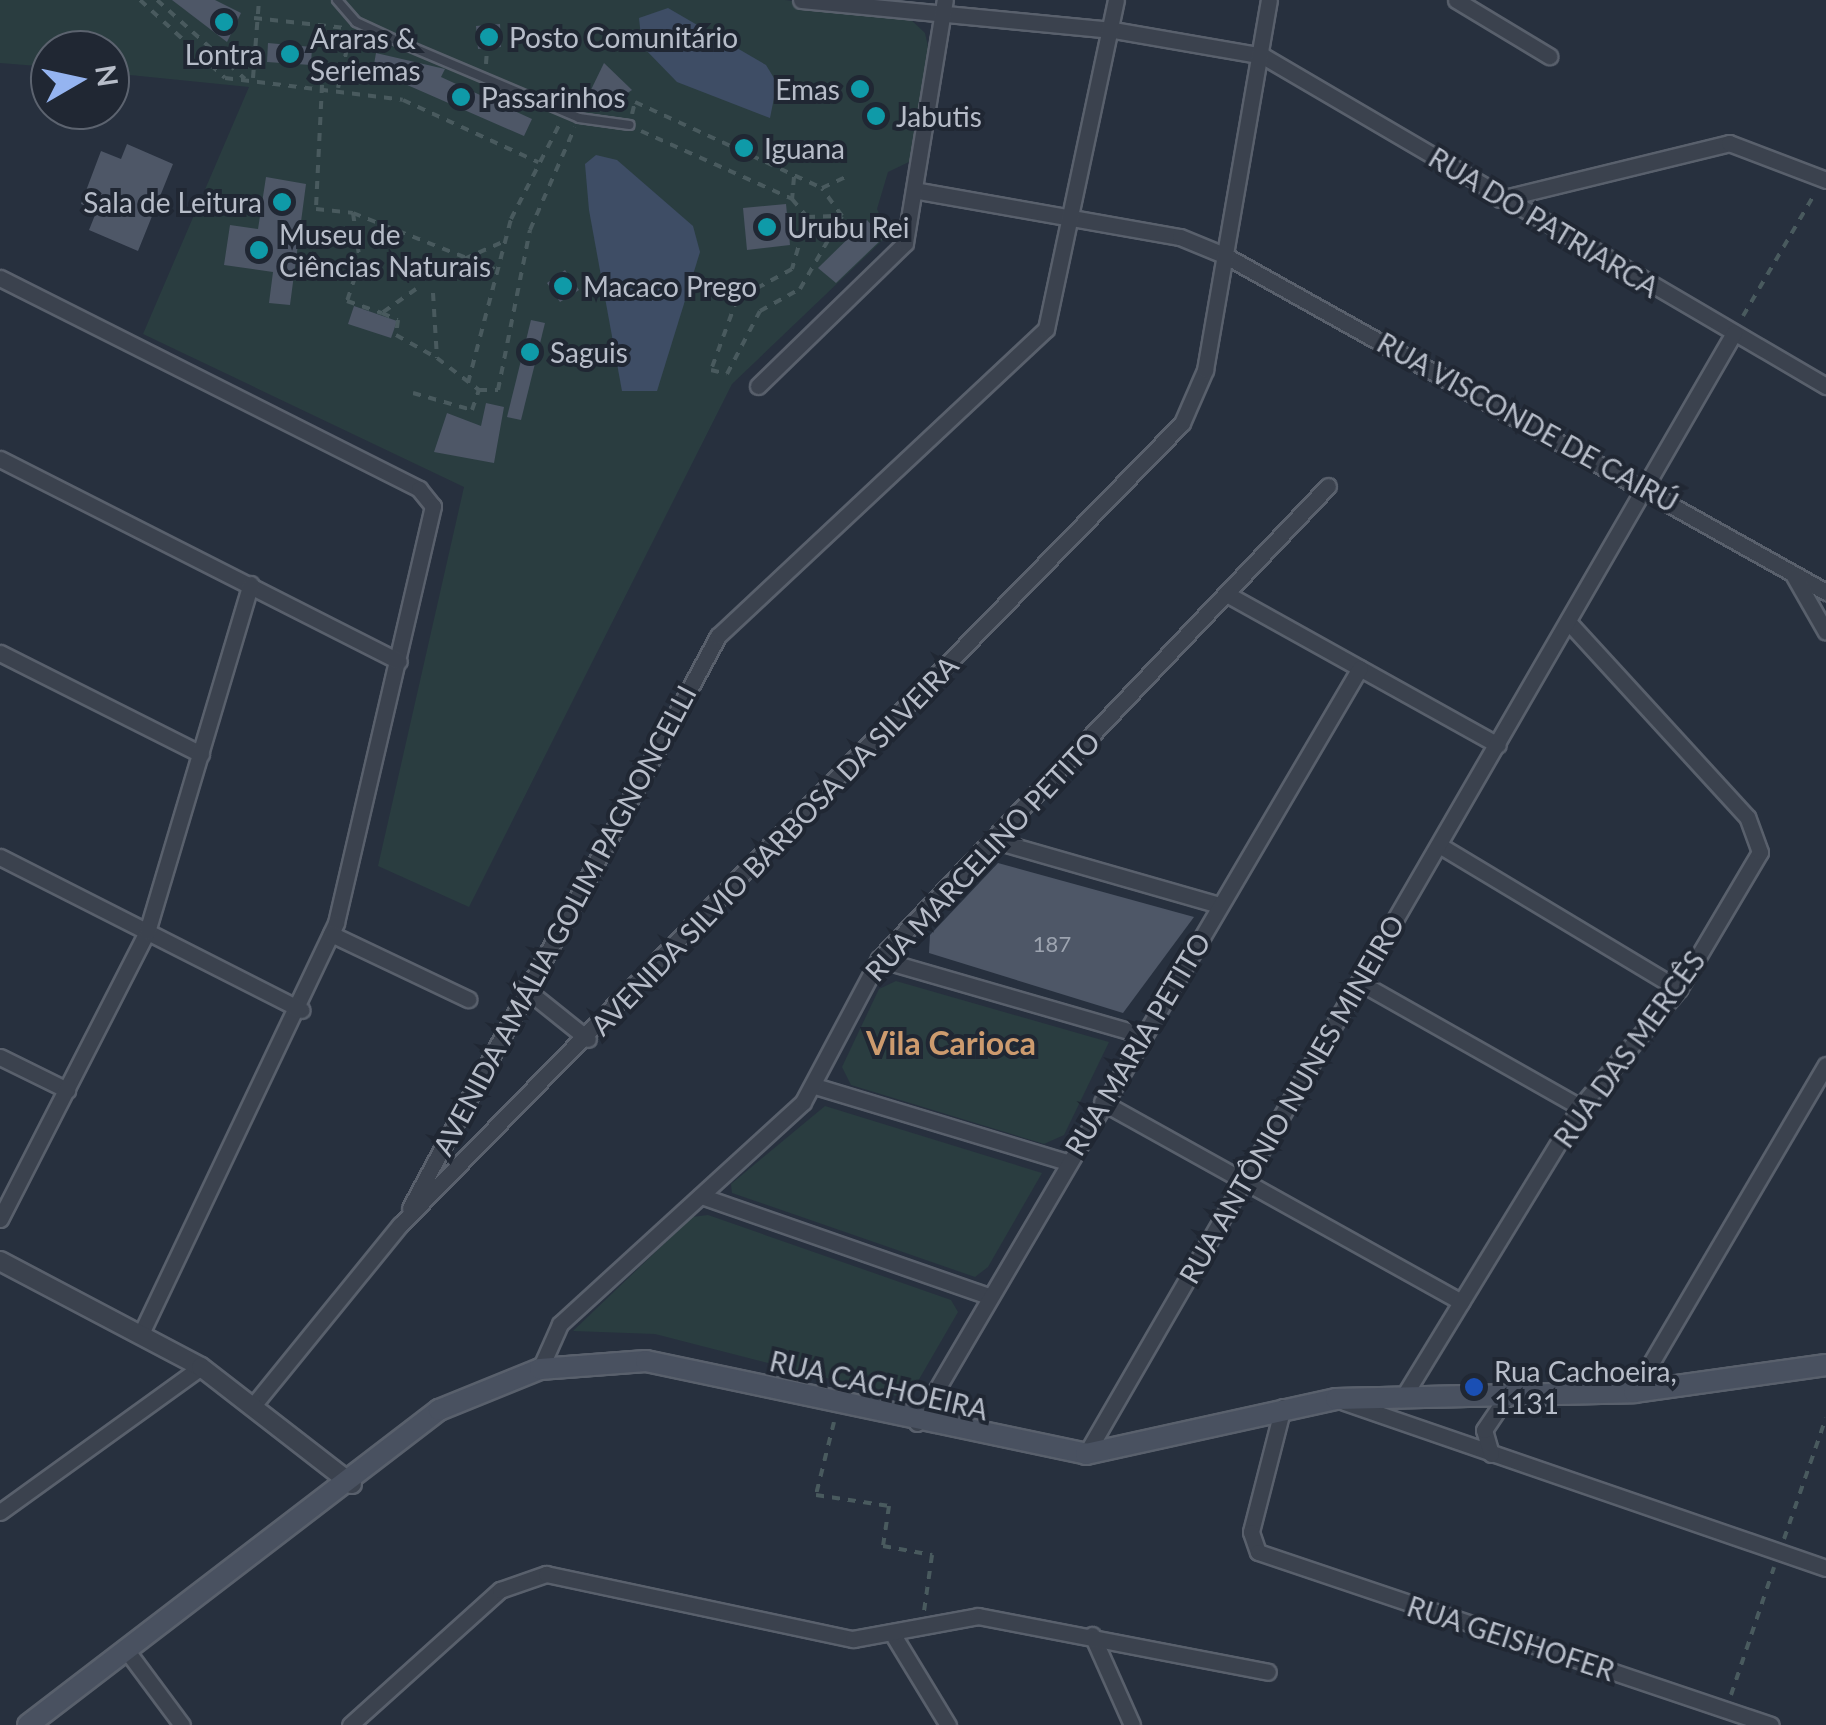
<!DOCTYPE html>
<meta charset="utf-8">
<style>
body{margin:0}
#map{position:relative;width:1826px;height:1725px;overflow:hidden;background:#27303e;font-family:Lato,sans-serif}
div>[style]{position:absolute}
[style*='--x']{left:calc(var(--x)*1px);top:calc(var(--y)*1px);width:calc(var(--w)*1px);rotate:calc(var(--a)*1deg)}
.green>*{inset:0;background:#2a3d40}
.water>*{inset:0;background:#3e4d65}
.building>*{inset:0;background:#4e5767}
.path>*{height:4px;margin-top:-2px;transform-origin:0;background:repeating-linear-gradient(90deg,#495a5e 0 8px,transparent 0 16px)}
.roads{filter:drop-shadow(2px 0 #59606c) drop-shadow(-2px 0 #59606c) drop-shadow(0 2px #59606c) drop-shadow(0 -2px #59606c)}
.service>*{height:8px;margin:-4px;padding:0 4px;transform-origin:4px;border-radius:4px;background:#3b424e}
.minor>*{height:15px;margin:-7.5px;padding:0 7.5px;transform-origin:7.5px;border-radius:7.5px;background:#3b424e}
.tertiary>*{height:18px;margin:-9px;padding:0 9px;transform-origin:9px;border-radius:9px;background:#3b424e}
.secondary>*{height:20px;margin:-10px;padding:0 10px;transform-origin:10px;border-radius:10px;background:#495160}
.dots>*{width:28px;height:28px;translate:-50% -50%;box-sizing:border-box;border:5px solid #202733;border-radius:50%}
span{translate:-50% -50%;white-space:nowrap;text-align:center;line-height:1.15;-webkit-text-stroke:8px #202733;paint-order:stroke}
.number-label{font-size:22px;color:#9da4b0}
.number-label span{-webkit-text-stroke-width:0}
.poi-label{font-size:28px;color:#b7bdc9}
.left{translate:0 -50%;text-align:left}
.right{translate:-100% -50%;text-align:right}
.street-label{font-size:28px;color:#b7bdc9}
.quarter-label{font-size:32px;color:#cd9b6e;font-weight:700}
.north{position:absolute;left:30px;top:30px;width:100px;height:100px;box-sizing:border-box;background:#202733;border:2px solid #5c636f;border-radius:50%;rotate:81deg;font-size:28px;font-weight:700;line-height:40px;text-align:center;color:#b7bdc9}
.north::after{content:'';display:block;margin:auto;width:35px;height:45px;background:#95b4f0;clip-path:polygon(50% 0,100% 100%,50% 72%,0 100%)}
</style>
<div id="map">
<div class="green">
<div style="clip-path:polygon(0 0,785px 0,908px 17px,925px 33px,931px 60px,911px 161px,888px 172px,877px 209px,889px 234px,732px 384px,469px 907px,378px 866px,464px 487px,143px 334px,249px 87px,110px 73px,110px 50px,50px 50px,50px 67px,0 63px)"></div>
<div style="clip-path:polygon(896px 981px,1109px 1042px,1064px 1135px,1044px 1144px,851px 1085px,842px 1067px,879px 989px)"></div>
<div style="clip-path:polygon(825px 1106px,1042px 1173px,988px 1267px,975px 1277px,732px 1193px,731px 1184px)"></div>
<div style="clip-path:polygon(708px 1215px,951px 1300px,958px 1312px,914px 1388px,904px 1398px,655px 1334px,573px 1331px,692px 1217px)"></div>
</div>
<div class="water">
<div style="clip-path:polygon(668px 8px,766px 65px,777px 83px,770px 118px,677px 82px,642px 46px,639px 18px)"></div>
<div style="clip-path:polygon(596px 155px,617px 160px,693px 226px,700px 252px,657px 391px,622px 391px,589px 210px,585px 164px)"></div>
</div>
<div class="building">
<div style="clip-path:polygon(172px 0,215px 0,241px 13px,227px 42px)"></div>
<div style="clip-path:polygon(500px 24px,501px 47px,478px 49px,476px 26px)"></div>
<div style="clip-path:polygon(268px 43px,312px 47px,311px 65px,267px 62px)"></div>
<div style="clip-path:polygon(376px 53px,445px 69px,441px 77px,532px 119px,524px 136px,373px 70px)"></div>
<div style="clip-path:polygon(604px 63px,632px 90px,602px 110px,588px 96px)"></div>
<div style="clip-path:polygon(127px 144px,173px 164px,138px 251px,89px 230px,97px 210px,81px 204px,101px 151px,121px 159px)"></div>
<div style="clip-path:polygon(266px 177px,306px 184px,290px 305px,269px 303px,273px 272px,224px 265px,230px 225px,258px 229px)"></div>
<div style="clip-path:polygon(786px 204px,790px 245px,747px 250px,743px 208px)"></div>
<div style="clip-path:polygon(867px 220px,883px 238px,836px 283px,818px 268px)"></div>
<div style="clip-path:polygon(565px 270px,579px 290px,560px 302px,547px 283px)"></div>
<div style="clip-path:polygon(354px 306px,397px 321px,391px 338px,348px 324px)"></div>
<div style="clip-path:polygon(531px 320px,545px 323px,521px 420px,507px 417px)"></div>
<div style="clip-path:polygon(486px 403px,504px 407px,494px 463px,434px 452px,447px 413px,481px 426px)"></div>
<div style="clip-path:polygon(998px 863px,1194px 917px,1123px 1013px,929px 953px,930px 935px)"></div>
</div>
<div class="path">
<div style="--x:140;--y:0;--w:115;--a:42.5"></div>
<div style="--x:225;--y:78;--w:179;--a:7"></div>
<div style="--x:403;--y:100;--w:149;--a:24.7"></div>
<div style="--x:157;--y:0;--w:118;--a:41.9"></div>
<div style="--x:254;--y:18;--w:92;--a:6.3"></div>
<div style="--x:486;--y:64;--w:16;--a:-86"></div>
<div style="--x:253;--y:78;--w:78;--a:-85.6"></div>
<div style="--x:322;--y:85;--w:124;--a:92.8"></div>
<div style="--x:316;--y:209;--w:37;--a:6"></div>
<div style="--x:353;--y:213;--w:155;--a:21.6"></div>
<div style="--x:338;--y:88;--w:54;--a:-77.2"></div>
<div style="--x:632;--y:114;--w:12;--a:-76"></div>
<div style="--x:635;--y:102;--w:206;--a:24.7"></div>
<div style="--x:822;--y:188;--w:29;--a:-25"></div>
<div style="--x:641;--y:131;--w:166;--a:24.2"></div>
<div style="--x:794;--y:177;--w:22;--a:95"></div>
<div style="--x:792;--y:199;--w:23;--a:50"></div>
<div style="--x:807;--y:217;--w:54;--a:106.1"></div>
<div style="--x:792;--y:269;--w:63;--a:151.4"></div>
<div style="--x:737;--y:299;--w:76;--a:110.1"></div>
<div style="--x:711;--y:370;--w:16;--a:14"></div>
<div style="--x:727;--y:374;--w:71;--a:-62.4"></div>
<div style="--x:760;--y:311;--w:46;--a:-28.8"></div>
<div style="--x:800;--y:289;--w:84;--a:-60.1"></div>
<div style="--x:842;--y:216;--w:34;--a:-126"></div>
<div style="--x:353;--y:213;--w:49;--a:81.9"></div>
<div style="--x:360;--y:262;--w:41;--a:108.4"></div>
<div style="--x:347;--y:301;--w:37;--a:19"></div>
<div style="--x:807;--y:217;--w:35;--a:-2"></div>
<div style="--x:464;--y:259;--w:45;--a:-23.7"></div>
<div style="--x:416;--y:289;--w:42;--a:144.8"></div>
<div style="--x:382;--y:313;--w:17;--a:24"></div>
<div style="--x:398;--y:320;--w:15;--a:98"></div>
<div style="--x:396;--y:335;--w:47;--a:29.3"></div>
<div style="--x:433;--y:293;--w:65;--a:86.5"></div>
<div style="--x:437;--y:358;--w:53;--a:37.3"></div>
<div style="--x:479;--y:390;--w:19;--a:0"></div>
<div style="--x:498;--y:390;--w:163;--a:-78.7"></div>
<div style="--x:530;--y:230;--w:112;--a:-66.4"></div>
<div style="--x:1743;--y:316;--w:140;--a:-59.6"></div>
<div style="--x:468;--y:383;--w:170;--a:-75.3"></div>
<div style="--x:511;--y:219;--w:106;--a:-62.9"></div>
<div style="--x:413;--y:393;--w:61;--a:16.1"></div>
<div style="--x:472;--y:410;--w:21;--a:-71"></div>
<div style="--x:834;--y:1422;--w:75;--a:103.9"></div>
<div style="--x:816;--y:1495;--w:74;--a:8.6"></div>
<div style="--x:889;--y:1506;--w:40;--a:98.5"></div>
<div style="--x:883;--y:1546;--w:50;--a:10.4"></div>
<div style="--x:932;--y:1555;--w:57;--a:98.1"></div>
<div style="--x:1784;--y:1539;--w:128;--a:-70.9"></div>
<div style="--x:1731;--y:1695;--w:135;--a:-71.4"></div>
</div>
<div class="roads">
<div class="service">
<div style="--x:337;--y:0;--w:29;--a:49"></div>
<div style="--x:356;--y:22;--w:53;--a:24.6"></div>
<div style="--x:404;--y:44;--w:190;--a:22.9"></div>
<div style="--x:579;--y:118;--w:51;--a:7.8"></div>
</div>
<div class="minor">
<div style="--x:801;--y:0;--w:313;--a:5.5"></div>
<div style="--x:1113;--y:30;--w:152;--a:9.8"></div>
<div style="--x:1263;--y:56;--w:653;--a:30.38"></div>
<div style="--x:1456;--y:0;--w:109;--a:31.1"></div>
<div style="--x:919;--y:191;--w:265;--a:10"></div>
<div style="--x:1180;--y:237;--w:50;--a:22.4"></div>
<div style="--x:1226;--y:256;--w:688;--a:29.25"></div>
<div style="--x:1500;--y:199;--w:236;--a:-13.7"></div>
<div style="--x:1729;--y:143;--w:104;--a:20.9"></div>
<div style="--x:0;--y:278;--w:469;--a:26.7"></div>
<div style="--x:419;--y:489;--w:22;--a:51"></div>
<div style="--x:433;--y:506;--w:428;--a:103.1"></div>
<div style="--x:336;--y:923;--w:454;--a:115.4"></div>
<div style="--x:758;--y:386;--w:205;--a:-44.2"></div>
<div style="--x:905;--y:243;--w:246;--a:-80.7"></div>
<div style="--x:0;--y:459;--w:447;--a:26.9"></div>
<div style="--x:1794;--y:576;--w:64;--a:60.3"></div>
<div style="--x:1232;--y:597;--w:304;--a:29.1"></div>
<div style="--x:0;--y:653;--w:225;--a:26.7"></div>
<div style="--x:996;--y:841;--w:232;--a:16"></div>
<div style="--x:1439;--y:845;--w:280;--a:31"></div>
<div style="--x:0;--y:857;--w:338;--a:26.9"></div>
<div style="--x:331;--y:934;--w:152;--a:25.4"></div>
<div style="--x:879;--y:959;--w:275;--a:16.1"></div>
<div style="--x:1359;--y:982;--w:254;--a:29.5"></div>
<div style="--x:523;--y:987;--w:83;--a:38.7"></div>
<div style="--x:0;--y:1057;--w:75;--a:26.2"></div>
<div style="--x:815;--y:1086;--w:263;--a:16.8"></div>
<div style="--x:1102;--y:1102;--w:411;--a:29.1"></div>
<div style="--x:701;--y:1196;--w:304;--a:19.2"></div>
<div style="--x:410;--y:1208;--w:650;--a:-61.7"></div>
<div style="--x:718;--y:636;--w:449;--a:-43.1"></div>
<div style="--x:1046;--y:329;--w:336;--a:-78"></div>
<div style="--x:0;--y:1219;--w:322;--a:-62.9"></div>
<div style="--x:147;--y:932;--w:363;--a:-73.4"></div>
<div style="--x:540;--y:1369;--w:49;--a:-66"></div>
<div style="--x:560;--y:1324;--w:329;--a:-42.4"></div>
<div style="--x:803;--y:1102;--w:162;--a:-62"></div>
<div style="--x:879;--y:959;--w:652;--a:-46.49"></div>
<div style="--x:1634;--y:1392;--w:379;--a:-59.6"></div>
<div style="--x:1402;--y:1399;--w:342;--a:-58.6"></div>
<div style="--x:1580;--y:1107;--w:154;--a:-50"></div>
<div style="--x:1679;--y:989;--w:159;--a:-59.4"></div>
<div style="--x:1760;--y:852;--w:37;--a:-110"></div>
<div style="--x:1747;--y:817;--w:262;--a:-132.5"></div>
<div style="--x:256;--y:1402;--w:228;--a:-50.9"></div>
<div style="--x:400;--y:1225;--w:1120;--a:-45.72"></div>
<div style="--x:1182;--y:423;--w:58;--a:-66.5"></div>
<div style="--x:1205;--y:370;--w:375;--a:-80.2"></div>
<div style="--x:1344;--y:1402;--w:510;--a:19"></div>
<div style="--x:1283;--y:1407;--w:129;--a:104.4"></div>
<div style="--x:1251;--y:1532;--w:21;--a:71"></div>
<div style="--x:1258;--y:1552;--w:541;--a:18.64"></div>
<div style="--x:917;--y:1423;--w:875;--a:-59.6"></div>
<div style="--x:1086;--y:1454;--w:1295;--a:-59.97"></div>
<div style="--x:1491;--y:1454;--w:25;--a:-106"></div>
<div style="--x:1484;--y:1430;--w:37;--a:-56"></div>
<div style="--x:0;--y:1512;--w:248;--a:-35.8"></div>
<div style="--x:1092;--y:1635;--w:98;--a:66"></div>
<div style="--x:895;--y:1638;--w:102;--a:58.7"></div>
<div style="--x:130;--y:1655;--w:87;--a:53.4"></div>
<div style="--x:350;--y:1725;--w:202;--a:-42"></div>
<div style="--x:500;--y:1590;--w:49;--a:-19.2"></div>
<div style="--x:546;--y:1574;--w:314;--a:12"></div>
<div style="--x:853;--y:1639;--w:127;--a:-10.4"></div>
<div style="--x:978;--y:1616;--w:295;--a:10.9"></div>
</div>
<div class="tertiary">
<div style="--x:0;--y:1261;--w:227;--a:27.8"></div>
<div style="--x:201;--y:1367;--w:191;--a:37.8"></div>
</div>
<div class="secondary">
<div style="--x:28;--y:1725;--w:518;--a:-37.47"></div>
<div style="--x:439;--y:1410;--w:109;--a:-22.1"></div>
<div style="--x:540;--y:1369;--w:106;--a:-4.3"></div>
<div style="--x:646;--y:1361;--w:450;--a:11.9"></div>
<div style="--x:1086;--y:1454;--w:256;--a:-12.4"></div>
<div style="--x:1336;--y:1399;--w:298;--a:-1.3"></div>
<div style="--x:1634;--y:1392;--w:194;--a:-8"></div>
</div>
</div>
<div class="dots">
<div style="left:224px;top:22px;background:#0f9aa8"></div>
<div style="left:489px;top:37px;background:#0f9aa8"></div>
<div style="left:290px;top:54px;background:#0f9aa8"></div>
<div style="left:860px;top:89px;background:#0f9aa8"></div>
<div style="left:461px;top:97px;background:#0f9aa8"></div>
<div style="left:876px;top:116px;background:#0f9aa8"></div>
<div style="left:744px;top:148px;background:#0f9aa8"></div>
<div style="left:282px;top:202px;background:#0f9aa8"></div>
<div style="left:767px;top:227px;background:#0f9aa8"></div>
<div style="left:259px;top:250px;background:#0f9aa8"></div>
<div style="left:563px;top:286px;background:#0f9aa8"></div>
<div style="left:530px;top:352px;background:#0f9aa8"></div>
<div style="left:1474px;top:1387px;background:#1a4fb4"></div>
</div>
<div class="number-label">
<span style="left:1052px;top:944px">187</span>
</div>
<div class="poi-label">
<span class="left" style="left:509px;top:37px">Posto Comunitário</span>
<span class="left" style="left:310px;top:54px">Araras &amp;<br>Seriemas</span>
<span style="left:224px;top:54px">Lontra</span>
<span class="right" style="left:840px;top:89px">Emas</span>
<span class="left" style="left:481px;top:97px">Passarinhos</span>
<span class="left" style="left:896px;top:116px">Jabutis</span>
<span class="left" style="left:764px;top:148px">Iguana</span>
<span class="right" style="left:262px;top:202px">Sala de Leitura</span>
<span class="left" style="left:787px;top:227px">Urubu Rei</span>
<span class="left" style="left:279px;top:250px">Museu de<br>Ciências Naturais</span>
<span class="left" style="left:583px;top:286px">Macaco Prego</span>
<span class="left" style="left:550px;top:352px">Saguis</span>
<span class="left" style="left:1494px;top:1387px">Rua Cachoeira,<br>1131</span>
</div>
<div class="street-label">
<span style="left:1544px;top:222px;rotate:31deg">RUA DO PATRIARCA</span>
<span style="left:1528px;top:422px;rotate:29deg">RUA VISCONDE DE CAIRÚ</span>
<span style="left:774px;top:845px;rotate:-46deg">AVENIDA SILVIO BARBOSA DA SILVEIRA</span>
<span style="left:982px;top:856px;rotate:-47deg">RUA MARCELINO PETITO</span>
<span style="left:564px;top:920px;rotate:-62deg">AVENIDA AMÁLIA GOLIM PAGNONCELLI</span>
<span style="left:1137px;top:1044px;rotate:-59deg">RUA MARIA PETITO</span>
<span style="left:1629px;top:1049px;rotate:-54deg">RUA DAS MERCÊS</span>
<span style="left:1291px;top:1099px;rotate:-60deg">RUA ANTÔNIO NUNES MINEIRO</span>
<span style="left:879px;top:1385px;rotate:13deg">RUA CACHOEIRA</span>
<span style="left:1511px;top:1638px;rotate:18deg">RUA GEISHOFER</span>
</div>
<div class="quarter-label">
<span style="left:951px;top:1043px">Vila Carioca</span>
</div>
<div class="north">N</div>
</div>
